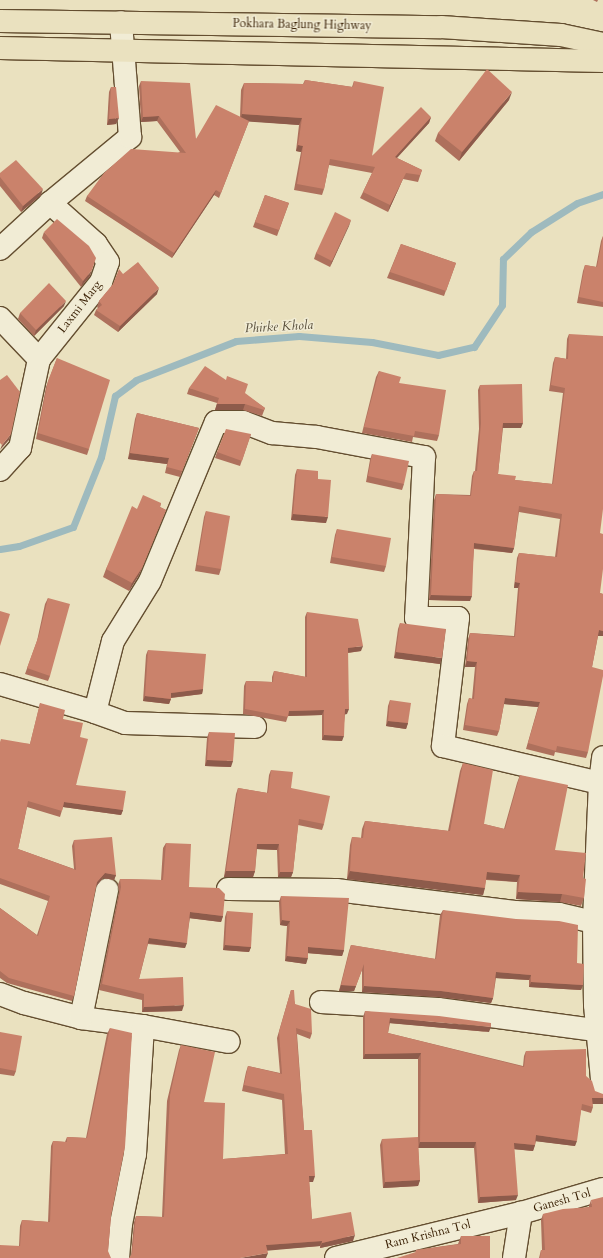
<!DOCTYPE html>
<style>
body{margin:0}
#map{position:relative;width:603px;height:1258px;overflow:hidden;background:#eae1bf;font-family:Cardo,serif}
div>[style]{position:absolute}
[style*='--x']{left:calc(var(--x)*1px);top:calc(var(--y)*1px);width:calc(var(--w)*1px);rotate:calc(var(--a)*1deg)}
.stream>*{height:7px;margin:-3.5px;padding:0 3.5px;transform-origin:3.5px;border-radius:3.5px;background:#9ebabe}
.roads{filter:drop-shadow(1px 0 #644e30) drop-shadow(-1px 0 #644e30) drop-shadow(0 1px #644e30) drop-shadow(0 -1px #644e30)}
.minor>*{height:22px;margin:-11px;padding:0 11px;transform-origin:11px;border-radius:11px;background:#f1ecd5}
.secondary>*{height:22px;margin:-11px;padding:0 11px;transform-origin:11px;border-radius:11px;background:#f1ecd5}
.trunk>*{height:22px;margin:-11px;padding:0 11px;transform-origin:11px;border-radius:11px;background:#eae1bf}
.wall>*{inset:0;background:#ae705c}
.shaded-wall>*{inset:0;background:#8d5b4b}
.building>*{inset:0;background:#ca826b}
span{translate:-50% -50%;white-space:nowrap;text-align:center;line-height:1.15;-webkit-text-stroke:3px #f1ecd5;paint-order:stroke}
.street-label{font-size:12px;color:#371d00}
.water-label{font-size:13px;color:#564c39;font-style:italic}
</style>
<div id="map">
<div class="stream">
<div style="--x:0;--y:549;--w:19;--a:-9"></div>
<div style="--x:19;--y:546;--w:57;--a:-19.4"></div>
<div style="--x:73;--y:527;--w:75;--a:-68.2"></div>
<div style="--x:101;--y:457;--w:63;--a:-77.1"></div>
<div style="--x:115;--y:396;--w:26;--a:-37"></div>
<div style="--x:136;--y:380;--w:107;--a:-21.3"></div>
<div style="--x:236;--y:341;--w:63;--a:-4.5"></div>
<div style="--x:299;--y:336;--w:73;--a:4.7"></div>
<div style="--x:372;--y:342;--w:67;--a:11.1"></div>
<div style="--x:438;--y:355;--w:37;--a:-13"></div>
<div style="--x:474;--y:347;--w:50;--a:-56.3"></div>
<div style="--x:502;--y:305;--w:46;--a:-88.8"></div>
<div style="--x:503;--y:259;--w:39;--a:-44"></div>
<div style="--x:531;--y:232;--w:54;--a:-32.2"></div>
<div style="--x:577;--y:203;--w:28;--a:-19"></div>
</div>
<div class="roads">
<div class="minor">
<div style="--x:0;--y:249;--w:68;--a:-42.6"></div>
<div style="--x:0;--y:318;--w:57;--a:46.4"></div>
<div style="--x:0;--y:470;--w:30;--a:-48"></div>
<div style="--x:20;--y:448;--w:91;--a:-77.9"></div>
<div style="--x:39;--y:359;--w:99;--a:-51.2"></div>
<div style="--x:101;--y:282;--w:21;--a:-71"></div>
<div style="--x:108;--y:262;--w:22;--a:-124"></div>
<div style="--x:96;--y:244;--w:62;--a:-138.3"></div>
<div style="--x:50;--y:203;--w:104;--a:-39.5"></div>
<div style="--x:130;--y:137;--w:115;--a:-94.5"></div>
<div style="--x:0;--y:684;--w:99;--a:16.4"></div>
<div style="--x:255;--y:727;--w:130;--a:-178.2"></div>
<div style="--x:125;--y:723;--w:32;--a:-160"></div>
<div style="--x:95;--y:712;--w:73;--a:-75.8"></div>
<div style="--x:113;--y:641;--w:70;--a:-58.3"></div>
<div style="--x:150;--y:581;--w:172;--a:-67.5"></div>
<div style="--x:216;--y:422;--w:27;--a:0"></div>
<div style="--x:243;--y:422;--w:31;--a:21"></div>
<div style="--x:272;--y:433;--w:45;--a:5.1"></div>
<div style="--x:317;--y:437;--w:109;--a:10.6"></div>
<div style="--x:424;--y:457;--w:161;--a:92.8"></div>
<div style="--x:416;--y:618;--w:42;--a:0"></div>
<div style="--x:458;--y:618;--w:129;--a:96.7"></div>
<div style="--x:443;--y:746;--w:161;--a:13.3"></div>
<div style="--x:600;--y:783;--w:139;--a:92.5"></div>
<div style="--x:594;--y:922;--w:83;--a:89.3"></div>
<div style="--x:595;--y:1005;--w:84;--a:84.6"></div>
<div style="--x:600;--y:783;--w:26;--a:-83"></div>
<div style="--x:228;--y:889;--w:108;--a:0.5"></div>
<div style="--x:336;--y:890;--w:180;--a:7"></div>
<div style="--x:515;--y:912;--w:44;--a:2.6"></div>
<div style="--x:559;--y:914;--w:36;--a:13"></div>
<div style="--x:0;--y:994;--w:26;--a:21"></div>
<div style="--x:24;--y:1003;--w:59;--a:14.7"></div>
<div style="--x:81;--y:1018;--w:63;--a:7.4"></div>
<div style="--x:143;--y:1026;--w:87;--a:10.5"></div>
<div style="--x:321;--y:1002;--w:117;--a:3.4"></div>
<div style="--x:438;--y:1009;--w:159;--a:7.6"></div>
<div style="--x:81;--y:1018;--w:131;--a:-78.5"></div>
<div style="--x:118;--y:1258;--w:34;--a:-85"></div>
<div style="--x:121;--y:1224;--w:71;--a:-78.7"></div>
<div style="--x:135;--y:1154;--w:128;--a:-86.4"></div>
</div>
<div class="secondary">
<div style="--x:336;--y:1258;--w:190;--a:-13.7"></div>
<div style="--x:521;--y:1213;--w:85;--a:-16.3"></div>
<div style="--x:514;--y:1258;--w:46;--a:-81.2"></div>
</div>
<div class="trunk">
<div style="--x:0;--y:21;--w:441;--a:0.8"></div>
<div style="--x:441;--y:27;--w:120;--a:3.8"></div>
<div style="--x:561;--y:35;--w:43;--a:12.1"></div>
<div style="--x:0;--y:48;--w:603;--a:1.24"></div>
</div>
</div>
<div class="wall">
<div style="clip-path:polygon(593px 0,598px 0,597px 2px)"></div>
<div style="clip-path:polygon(305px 80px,352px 87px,354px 81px,372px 156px,431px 117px,429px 123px,397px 158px,422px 170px,418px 182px,403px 179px,388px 212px,360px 198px,363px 192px,372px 173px,329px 165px,324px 189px,322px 195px,294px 190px,301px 152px,296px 151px,299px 125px,249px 121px,219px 198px,214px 195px,172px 258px,85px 201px,87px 196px,180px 152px,157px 121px,141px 122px,139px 86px,141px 81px,196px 139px,240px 117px,241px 90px,244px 83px,303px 84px)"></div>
<div style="clip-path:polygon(111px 87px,116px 124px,107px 125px,109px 92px)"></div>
<div style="clip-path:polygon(509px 100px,459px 161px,435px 141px,438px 133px)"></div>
<div style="clip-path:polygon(0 173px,41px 195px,21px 212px,0 186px)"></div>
<div style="clip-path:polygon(265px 195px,289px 203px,277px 236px,253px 227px)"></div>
<div style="clip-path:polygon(351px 220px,330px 267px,314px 259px,316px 253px)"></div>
<div style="clip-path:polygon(44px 232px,90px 276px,81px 287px,42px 238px)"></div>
<div style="clip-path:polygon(603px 236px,603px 307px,577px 303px,583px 271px,585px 265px,596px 267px,601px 241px)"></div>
<div style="clip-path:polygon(401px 244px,456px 263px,444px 296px,387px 278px)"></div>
<div style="clip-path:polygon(123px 274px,157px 294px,118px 332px,94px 315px,96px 310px,98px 308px,97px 307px,99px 301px)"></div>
<div style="clip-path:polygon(64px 306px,34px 336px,18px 319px,20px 313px)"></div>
<div style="clip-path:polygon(569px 334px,600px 533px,600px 593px,603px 594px,603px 636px,598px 636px,592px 667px,588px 752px,586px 758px,555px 752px,554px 756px,526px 749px,538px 707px,504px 704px,499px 731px,497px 736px,463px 730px,467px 704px,469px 698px,472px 699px,475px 667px,465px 667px,468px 639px,470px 633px,514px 636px,518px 588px,514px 588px,517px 558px,519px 553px,555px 557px,560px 519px,519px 512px,514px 548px,512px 553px,474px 549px,470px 601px,429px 600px,434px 500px,436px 494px,470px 495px,472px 476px,474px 471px,475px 471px,479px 429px,478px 390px,480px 385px,521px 428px,503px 428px,498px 474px,515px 480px,552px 484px,563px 393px,549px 391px,553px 363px,555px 357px,566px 359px,567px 339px)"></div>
<div style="clip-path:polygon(57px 358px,89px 449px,87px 455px,36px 439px,46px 387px)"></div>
<div style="clip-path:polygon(379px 371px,399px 383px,439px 435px,437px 441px,413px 437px,412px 442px,362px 433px,376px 377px)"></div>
<div style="clip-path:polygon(189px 388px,245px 394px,265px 408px,262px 416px,243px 410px,215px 410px,217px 403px,187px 394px)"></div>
<div style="clip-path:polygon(137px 413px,199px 428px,180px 477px,165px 473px,167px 464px,128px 459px,135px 419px)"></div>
<div style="clip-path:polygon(251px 434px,240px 466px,215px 458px,217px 452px)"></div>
<div style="clip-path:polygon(372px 454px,404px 484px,402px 490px,366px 482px,370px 460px)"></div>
<div style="clip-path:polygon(297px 469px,318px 479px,326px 523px,291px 520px,295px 475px)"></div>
<div style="clip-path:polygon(161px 503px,160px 507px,166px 510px,163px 517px,139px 575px,129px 591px,103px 577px,106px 569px,137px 509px)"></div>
<div style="clip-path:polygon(206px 511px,221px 569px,219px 575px,195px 571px,204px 517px)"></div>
<div style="clip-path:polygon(337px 529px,386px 566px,384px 572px,330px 563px,335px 535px)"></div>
<div style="clip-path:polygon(48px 598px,50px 676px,48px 681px,25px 674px,37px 641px,45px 604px)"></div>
<div style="clip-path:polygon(307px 612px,361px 651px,348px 653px,347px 714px,345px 714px,342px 741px,322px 740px,322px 715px,288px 716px,286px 722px,243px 714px,244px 686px,246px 681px,272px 682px,272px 677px,274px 671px,305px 677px,305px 617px)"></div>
<div style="clip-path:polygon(400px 623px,440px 664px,394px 658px,398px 629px)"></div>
<div style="clip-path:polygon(148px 650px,203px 689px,202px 694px,171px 698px,169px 704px,143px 701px,146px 655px)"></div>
<div style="clip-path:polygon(390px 700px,408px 723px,406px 729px,386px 726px,388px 706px)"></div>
<div style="clip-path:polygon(40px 703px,63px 719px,80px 737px,76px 785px,123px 810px,121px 815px,63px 807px,60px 817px,27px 807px,18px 849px,74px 869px,72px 846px,74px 840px,116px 875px,114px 880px,103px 878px,96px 886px,74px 996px,72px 1001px,7px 983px,0 978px,0 908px,37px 935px,48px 901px,0 884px,0 742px,30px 744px,39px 708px)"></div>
<div style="clip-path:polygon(209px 732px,231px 767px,205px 766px,207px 738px)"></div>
<div style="clip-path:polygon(463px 763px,484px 824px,504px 829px,517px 783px,520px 775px,555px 850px,583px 878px,584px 898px,581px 906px,560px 902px,516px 899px,517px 882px,486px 880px,483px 895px,347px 879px,350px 845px,352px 837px,361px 838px,362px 829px,365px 821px,448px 831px,460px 771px)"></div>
<div style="clip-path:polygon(271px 770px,291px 788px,324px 824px,322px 830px,298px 825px,293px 872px,291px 877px,278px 877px,277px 850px,257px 849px,255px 871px,253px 877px,224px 877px,236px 794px,238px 788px,267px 793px,269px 775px)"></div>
<div style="clip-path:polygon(166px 843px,189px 887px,223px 916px,221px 922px,190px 918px,185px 948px,148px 944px,139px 979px,182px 1011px,142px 1012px,142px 1000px,99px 990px,119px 892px,118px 885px,120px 879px,161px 880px,163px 848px)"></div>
<div style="clip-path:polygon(281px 896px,344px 950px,342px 956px,308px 953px,306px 964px,285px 961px,287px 926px,280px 925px,279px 902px)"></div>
<div style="clip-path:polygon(443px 910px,577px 963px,583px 985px,581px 990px,529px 987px,529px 980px,496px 978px,493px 998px,491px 1003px,439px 997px,362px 992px,362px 970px,354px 991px,339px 991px,349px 951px,351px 945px,435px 959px,440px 915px)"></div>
<div style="clip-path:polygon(227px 911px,251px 947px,249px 952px,223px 950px,225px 917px)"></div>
<div style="clip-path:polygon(291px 990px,295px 1004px,312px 1033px,310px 1039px,297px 1034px,304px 1130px,313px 1182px,309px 1182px,312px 1219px,353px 1241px,320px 1248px,320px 1246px,267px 1250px,131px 1256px,134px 1222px,136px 1216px,162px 1217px,167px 1101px,179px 1050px,181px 1045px,204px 1102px,223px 1159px,285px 1154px,282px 1100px,242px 1091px,246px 1072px,248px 1066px,280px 1073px,277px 1038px)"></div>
<div style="clip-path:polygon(365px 1011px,489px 1032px,390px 1023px,388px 1033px,523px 1066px,524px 1056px,526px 1051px,586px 1076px,593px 1107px,591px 1113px,581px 1110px,575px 1146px,536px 1141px,535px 1145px,533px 1151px,514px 1149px,516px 1200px,478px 1203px,474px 1148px,418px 1148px,420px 1180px,418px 1186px,383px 1188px,380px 1145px,382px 1139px,418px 1144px,418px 1059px,363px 1059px,363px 1017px)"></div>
<div style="clip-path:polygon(110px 1028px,111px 1216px,108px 1251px,19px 1246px,20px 1226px,22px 1220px,48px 1222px,51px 1146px,53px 1141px,65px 1142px,67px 1137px,86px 1138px,107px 1034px)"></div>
<div style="clip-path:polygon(0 1032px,16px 1071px,14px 1076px,0 1074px)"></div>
<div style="clip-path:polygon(591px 1200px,603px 1258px,539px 1258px,541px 1250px,542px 1250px,541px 1220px,543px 1214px,589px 1207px,589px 1206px)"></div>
<div style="clip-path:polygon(461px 1236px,490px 1258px,415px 1252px,416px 1250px,458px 1244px)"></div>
</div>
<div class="shaded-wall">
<div style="clip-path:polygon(512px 92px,509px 100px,459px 161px,462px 152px)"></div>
<div style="clip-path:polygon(242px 114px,302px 118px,299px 125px,240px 121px)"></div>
<div style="clip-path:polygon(159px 116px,157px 121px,141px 122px,143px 117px)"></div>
<div style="clip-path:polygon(431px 117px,429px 123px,392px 163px,395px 157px)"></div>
<div style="clip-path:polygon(119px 118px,116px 124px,107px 125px,109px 119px)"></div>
<div style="clip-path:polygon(298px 145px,303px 146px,301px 152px,296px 151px)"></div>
<div style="clip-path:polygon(406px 173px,403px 179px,388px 212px,390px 205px)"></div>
<div style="clip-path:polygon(43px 189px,41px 195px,21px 212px,23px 206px)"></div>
<div style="clip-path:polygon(216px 190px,214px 195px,172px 258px,174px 253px)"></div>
<div style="clip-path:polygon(351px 220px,349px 226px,330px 267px,332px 261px)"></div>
<div style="clip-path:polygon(92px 270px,90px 276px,81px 287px,83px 281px)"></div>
<div style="clip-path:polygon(159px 288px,157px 294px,118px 332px,120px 326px)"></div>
<div style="clip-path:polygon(66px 301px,64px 306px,34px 336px,36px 330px)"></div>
<div style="clip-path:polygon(217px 404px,245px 404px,243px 410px,215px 410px)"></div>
<div style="clip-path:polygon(503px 423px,523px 423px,521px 428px,501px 428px)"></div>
<div style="clip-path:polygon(11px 434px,9px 440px,0 450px,2px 445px)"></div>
<div style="clip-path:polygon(130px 453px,169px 458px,167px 464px,128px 459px)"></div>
<div style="clip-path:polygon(166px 510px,139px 575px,129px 591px,132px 583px)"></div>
<div style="clip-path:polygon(293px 514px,328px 517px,326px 523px,291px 520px)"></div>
<div style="clip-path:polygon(474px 543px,514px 548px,512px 553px,473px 548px)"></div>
<div style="clip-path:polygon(515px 582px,520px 583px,518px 588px,514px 588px)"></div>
<div style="clip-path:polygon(431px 595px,472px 596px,470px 601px,429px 600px)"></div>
<div style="clip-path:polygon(599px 630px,603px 631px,603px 636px,597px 636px)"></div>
<div style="clip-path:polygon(363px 646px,361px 651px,346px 653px,348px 648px)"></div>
<div style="clip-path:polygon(396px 652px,442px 658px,440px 664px,394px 658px)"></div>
<div style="clip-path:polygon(467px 661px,477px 662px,475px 667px,465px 667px)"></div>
<div style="clip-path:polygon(203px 689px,202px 694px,169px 698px,171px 693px)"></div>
<div style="clip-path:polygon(145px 696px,171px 699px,169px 704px,143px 701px)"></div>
<div style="clip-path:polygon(505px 698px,540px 702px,538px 707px,503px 704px)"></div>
<div style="clip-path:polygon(345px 709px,349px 709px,347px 714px,343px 715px)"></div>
<div style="clip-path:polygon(324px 710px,322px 715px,287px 716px,289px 711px)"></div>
<div style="clip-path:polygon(388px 721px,408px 723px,406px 729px,386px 726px)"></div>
<div style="clip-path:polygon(324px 735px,344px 736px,342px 741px,322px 740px)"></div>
<div style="clip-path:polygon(207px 760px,233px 761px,231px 767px,205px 766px)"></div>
<div style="clip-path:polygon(64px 802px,123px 810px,121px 815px,63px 807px)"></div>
<div style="clip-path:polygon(257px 844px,279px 844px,277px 850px,255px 849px)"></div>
<div style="clip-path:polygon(226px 871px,255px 871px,253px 877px,224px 877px)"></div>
<div style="clip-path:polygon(350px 871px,485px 888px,483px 895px,347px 879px)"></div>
<div style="clip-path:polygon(280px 872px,293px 872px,291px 877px,278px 877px)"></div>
<div style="clip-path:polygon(487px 872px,520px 875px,517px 882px,484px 879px)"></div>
<div style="clip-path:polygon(105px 873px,116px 875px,114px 880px,103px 878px,95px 888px,97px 882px)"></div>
<div style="clip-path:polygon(518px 892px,562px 894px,560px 902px,516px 899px)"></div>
<div style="clip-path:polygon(190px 912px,223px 916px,221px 922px,188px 918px)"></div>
<div style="clip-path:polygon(282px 920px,290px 921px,287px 926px,280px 925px)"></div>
<div style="clip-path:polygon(149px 938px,187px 943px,185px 948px,147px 943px)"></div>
<div style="clip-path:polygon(225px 945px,251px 947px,249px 952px,223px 950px)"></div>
<div style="clip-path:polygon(308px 947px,344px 950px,342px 956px,306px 953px)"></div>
<div style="clip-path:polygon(287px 956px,308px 958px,306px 964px,285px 961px)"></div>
<div style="clip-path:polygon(496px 972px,531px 975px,529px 980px,494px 978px)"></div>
<div style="clip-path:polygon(531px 982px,583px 985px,581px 990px,529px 987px)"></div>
<div style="clip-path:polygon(341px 985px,356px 986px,354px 991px,339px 991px)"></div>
<div style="clip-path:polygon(364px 986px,441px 991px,493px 998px,491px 1003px,439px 997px,362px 992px)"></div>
<div style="clip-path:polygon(184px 1005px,182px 1011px,142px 1012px,144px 1007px)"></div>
<div style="clip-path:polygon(390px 1018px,491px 1027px,489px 1032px,388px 1023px)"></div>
<div style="clip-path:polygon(421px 1053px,418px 1059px,363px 1059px,365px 1054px)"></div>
<div style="clip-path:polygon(592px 1098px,603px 1098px,603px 1104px,590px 1104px)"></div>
<div style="clip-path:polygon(536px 1135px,577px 1141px,575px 1146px,534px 1141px)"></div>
<div style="clip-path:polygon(420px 1142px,476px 1142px,474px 1148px,418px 1148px)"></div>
<div style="clip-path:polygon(514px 1143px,535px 1145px,533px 1151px,512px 1149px)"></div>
<div style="clip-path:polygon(309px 1176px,315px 1176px,313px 1182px,307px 1182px)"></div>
<div style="clip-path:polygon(420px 1180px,418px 1186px,383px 1188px,385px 1182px)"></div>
<div style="clip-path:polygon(518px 1195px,516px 1200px,478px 1203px,480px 1197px)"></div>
<div style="clip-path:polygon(355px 1235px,353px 1241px,320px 1248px,322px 1243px)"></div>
<div style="clip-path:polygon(322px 1241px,320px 1246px,264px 1251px,266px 1245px)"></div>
<div style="clip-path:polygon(268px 1253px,266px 1258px,240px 1258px)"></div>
</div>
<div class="building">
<div style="clip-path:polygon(487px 69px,512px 92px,462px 152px,438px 133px)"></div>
<div style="clip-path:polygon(305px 80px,353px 87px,354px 81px,384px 87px,372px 156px,421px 107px,431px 117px,395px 157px,422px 170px,420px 175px,406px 173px,390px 205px,363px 192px,375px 167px,330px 159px,324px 189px,297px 184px,303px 146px,298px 145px,302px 118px,242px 114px,244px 83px,304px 84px)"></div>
<div style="clip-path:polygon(141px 81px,190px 83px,196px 139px,216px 105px,249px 121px,221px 193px,216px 190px,174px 253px,87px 196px,104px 173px,131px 149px,186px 153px,159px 116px,143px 117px)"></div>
<div style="clip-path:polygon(111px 87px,116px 87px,119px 118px,109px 119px)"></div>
<div style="clip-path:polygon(16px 160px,43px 189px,23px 206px,0 177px,0 173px)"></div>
<div style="clip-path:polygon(265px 195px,289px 203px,279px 230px,255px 222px)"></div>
<div style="clip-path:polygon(335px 212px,351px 220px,332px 261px,316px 253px)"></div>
<div style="clip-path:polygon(57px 219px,89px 246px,96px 258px,92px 270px,83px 281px,44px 232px)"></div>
<div style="clip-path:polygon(603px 236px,603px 302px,579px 297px,585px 265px,597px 267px)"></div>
<div style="clip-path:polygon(401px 244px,456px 263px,446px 291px,390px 272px)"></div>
<div style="clip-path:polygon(138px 262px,159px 288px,120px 326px,96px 310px,102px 305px,99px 301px,113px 284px,119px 269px,123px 274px)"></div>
<div style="clip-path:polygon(49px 283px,66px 301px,36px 330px,20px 313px)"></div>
<div style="clip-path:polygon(569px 334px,603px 336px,603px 509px,600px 533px,603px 534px,603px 569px,600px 593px,603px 594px,603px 631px,599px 630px,592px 667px,603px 670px,603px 676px,588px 752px,557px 746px,556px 751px,528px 743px,540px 702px,505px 698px,499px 731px,465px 725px,469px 698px,474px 699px,477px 662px,467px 661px,470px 633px,515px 637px,520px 583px,515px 582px,519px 553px,557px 557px,562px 514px,519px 506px,514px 548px,474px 543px,472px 596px,431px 595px,436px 494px,471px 496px,474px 471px,477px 471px,481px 423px,480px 385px,522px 384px,523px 423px,503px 423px,498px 474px,516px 476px,515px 480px,553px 484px,565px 388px,551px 385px,555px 357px,568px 359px)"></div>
<div style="clip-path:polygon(57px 358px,110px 380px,89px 449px,38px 433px,48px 381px)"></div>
<div style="clip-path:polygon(205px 366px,226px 380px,227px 376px,248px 384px,245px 393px,265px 408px,264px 410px,245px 404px,217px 404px,219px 398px,189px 388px)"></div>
<div style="clip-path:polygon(379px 371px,401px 377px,399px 383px,446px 390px,439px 435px,415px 431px,414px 436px,364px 427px)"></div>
<div style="clip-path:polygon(7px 375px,20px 392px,11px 434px,2px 445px,0 443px,0 380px)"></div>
<div style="clip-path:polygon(137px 413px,199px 428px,182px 471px,167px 467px,169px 458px,130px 453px)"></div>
<div style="clip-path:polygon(226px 429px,251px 434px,242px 461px,217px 452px)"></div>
<div style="clip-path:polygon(372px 454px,409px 461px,404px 484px,368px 476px)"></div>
<div style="clip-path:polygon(297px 469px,318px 471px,318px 479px,331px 480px,328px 517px,293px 514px)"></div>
<div style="clip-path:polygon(143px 495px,161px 503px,160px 507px,166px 510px,142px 568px,132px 583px,106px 569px,132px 506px,137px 509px)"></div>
<div style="clip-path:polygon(206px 511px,230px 516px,221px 569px,197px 565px)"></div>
<div style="clip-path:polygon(337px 529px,391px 538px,386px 566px,332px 557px)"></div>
<div style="clip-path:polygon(48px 598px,70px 604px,50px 676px,27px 668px,39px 635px)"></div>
<div style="clip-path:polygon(0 611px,10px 614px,0 646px)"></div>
<div style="clip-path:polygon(307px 612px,358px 619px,363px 646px,348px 648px,349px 709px,345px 709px,344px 736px,324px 735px,324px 710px,289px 711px,288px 717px,245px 709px,246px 681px,273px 682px,274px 671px,307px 677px)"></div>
<div style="clip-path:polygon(400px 623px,446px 629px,442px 658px,396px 652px)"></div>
<div style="clip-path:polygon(148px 650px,206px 654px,203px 689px,171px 693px,171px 699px,145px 696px)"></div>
<div style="clip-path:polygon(390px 700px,411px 703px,408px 723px,388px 721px)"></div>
<div style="clip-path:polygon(40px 703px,65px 710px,63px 719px,83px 723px,80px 737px,88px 739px,76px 785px,126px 791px,123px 810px,64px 802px,62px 811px,28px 801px,18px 849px,76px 870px,74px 840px,112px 837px,116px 875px,105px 873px,97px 882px,74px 996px,9px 978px,0 971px,0 908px,38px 936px,50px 896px,0 878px,0 742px,1px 739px,30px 744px)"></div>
<div style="clip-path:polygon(209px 732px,235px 733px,233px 761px,207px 760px)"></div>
<div style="clip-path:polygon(463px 763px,493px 770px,484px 824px,505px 829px,520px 775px,568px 785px,555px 850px,586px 853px,583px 878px,586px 879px,584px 898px,562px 894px,518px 892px,520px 875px,487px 872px,485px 888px,350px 871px,352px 837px,363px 838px,365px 821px,450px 831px)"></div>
<div style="clip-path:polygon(271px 770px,293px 772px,291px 788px,330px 796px,324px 824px,299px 819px,293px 872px,280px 872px,279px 844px,257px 844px,255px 871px,226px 871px,238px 788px,268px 793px)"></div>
<div style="clip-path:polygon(166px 843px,191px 844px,189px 887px,219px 888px,225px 894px,223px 916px,190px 912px,187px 943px,149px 938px,139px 979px,183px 977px,184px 1005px,144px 1007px,144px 994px,102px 984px,121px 887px,120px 879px,163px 880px)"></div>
<div style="clip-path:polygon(281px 896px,349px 898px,344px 950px,308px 947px,308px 958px,287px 956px,290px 921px,282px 920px)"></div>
<div style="clip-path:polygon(443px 910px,516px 919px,559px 921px,578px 925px,577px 963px,584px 964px,583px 985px,531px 982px,531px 975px,496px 972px,493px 998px,441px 991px,364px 986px,364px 964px,356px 986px,341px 985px,351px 945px,436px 959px)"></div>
<div style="clip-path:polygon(227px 911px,253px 913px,251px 947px,225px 945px)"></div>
<div style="clip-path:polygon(291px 990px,294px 990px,295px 1004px,311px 1009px,312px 1033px,296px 1028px,304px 1130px,312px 1130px,315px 1176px,309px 1176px,312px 1219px,351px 1212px,355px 1235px,322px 1243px,322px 1241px,266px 1245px,268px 1253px,240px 1258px,129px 1258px,132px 1254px,136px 1216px,164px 1217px,170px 1095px,181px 1045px,215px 1052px,204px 1102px,225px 1103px,223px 1159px,288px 1154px,284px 1094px,244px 1085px,248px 1066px,282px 1074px,279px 1032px)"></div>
<div style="clip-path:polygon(365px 1011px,439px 1016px,491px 1023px,491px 1027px,390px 1018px,388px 1033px,524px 1067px,526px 1051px,586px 1049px,586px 1076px,592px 1081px,595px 1091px,603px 1094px,603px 1098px,592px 1098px,593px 1107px,582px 1104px,577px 1141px,536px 1135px,535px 1145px,514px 1143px,518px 1195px,480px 1197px,476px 1142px,420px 1142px,421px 1053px,365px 1054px)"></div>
<div style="clip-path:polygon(110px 1028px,132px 1033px,125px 1147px,111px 1216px,108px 1251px,111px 1258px,0 1258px,0 1245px,20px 1246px,22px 1220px,50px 1222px,53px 1141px,67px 1142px,67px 1137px,87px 1138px)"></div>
<div style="clip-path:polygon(0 1032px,22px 1036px,16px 1071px,0 1068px)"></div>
<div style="clip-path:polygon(418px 1137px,420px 1180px,385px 1182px,382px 1139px)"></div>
<div style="clip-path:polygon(603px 1197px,603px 1258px,540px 1258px,541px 1250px,545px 1250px,543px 1214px,563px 1209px,592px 1207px,591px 1200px)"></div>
<div style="clip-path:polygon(461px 1236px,490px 1236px,490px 1258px,397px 1258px,416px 1252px,416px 1250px,461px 1244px)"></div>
</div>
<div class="street-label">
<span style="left:302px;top:25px;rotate:1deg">Pokhara Baglung Highway</span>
<span style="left:80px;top:307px;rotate:-52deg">Laxmi Marg</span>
<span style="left:562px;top:1201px;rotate:-16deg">Ganesh Tol</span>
<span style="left:428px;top:1235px;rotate:-14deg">Ram Krishna Tol</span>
</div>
<div class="water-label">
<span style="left:279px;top:327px;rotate:-3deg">Phirke Khola</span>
</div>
</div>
